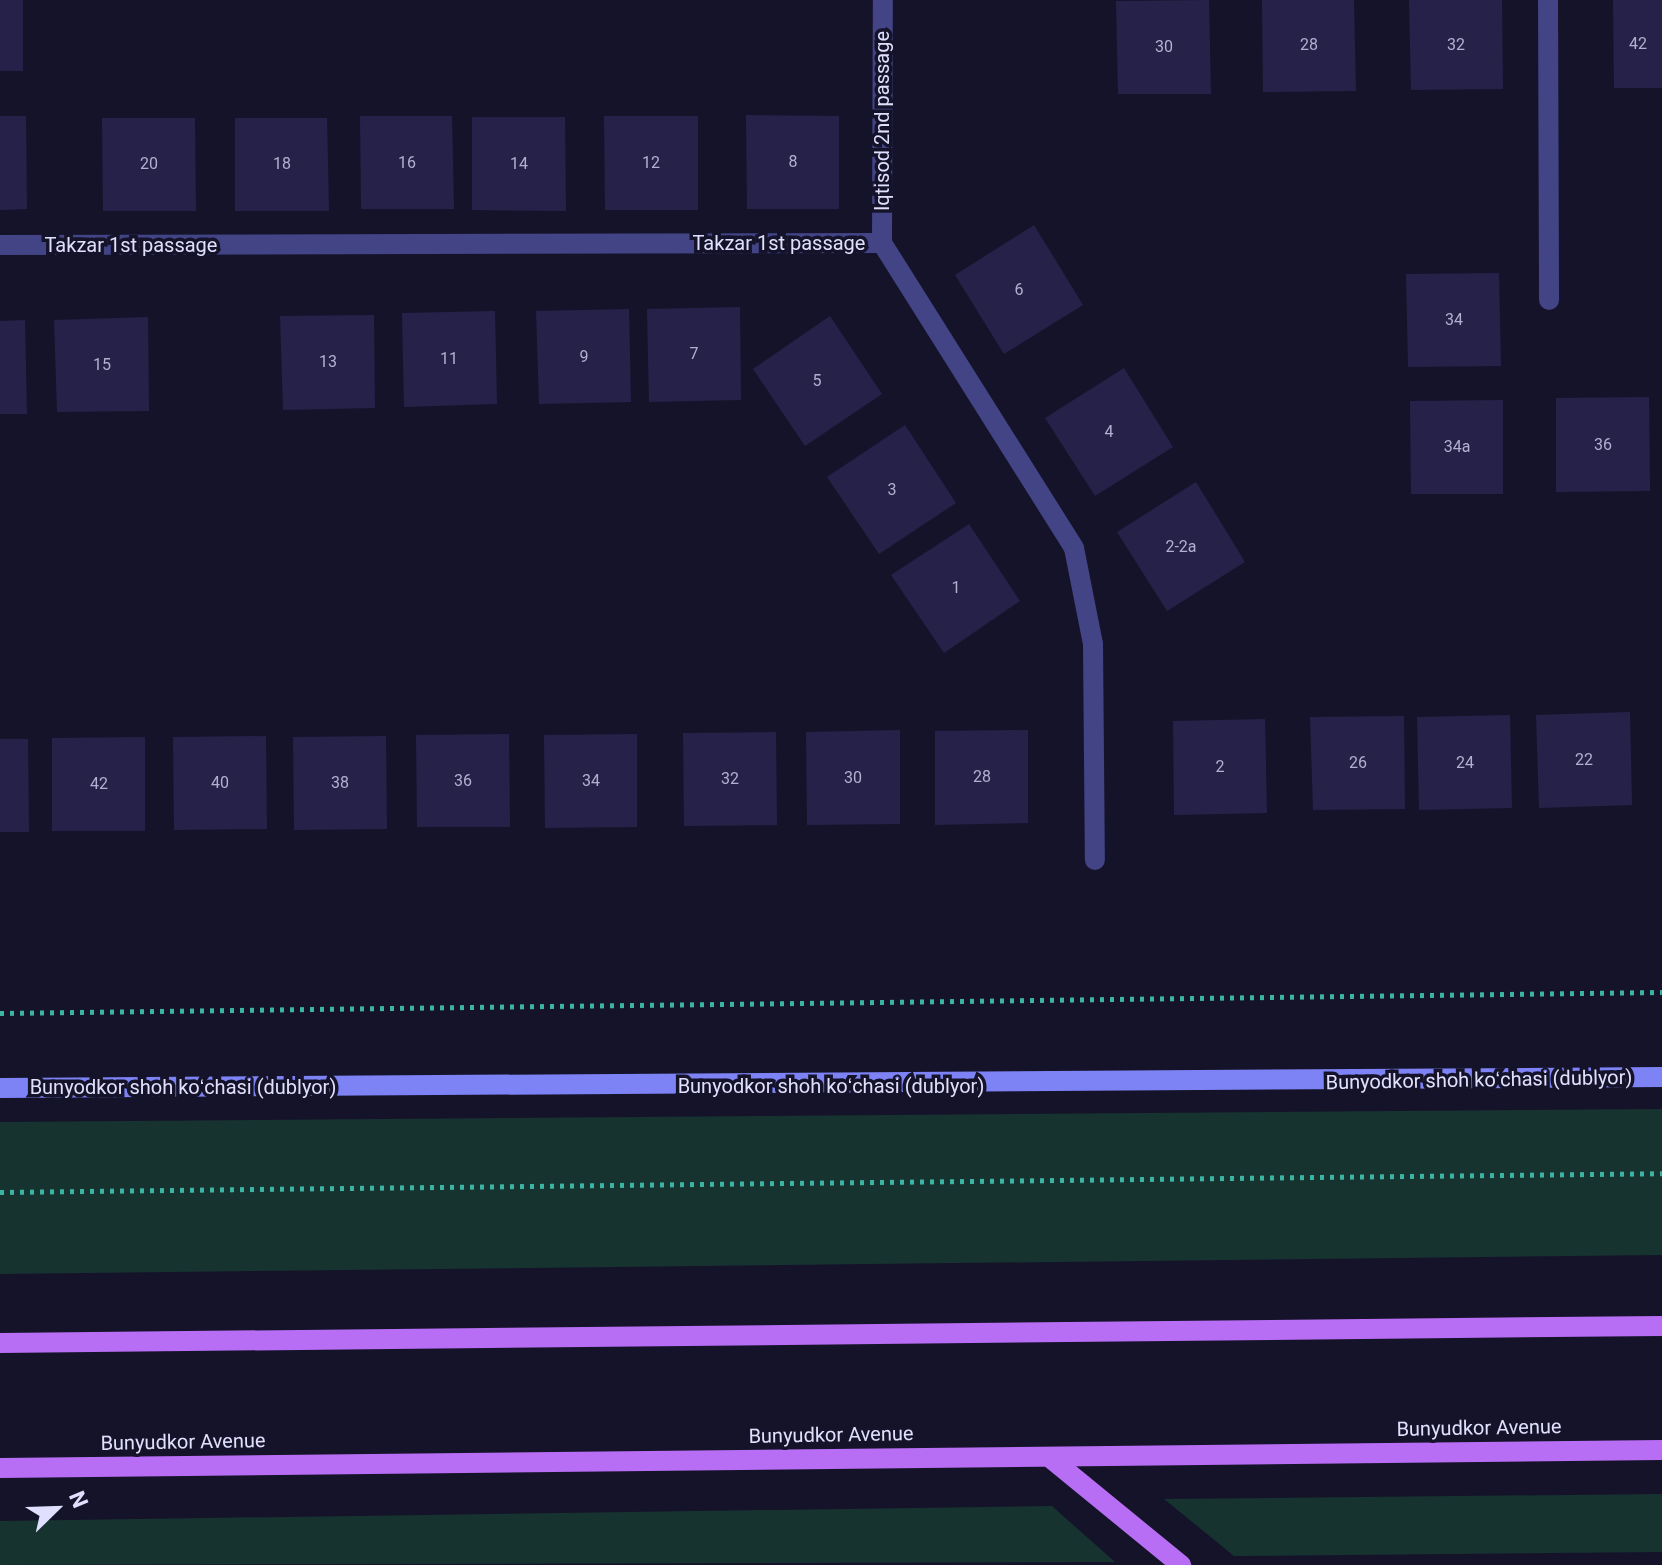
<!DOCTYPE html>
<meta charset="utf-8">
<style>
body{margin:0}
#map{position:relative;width:1662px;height:1565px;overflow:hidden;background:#15132a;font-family:Roboto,sans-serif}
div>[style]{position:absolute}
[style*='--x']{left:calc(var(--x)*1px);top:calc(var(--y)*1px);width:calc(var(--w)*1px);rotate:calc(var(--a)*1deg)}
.green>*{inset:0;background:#173330}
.building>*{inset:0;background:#262149}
.path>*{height:5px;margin-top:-2.5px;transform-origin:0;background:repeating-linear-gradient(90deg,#3bb4a4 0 4px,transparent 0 10px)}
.street>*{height:20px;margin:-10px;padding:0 10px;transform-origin:10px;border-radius:10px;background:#424485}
.secondary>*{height:20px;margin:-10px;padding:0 10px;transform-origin:10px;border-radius:10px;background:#7d83f5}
.primary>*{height:20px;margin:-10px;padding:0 10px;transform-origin:10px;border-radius:10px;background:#b86ef4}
span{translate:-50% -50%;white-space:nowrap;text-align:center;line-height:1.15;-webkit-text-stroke:7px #15132a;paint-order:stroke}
.number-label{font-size:16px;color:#b2b0d0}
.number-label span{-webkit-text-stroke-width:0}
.street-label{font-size:20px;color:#e0dffd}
.north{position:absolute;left:16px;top:1469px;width:80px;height:80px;-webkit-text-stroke:6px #15132a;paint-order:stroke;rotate:67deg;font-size:22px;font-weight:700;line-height:32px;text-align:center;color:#e0dffd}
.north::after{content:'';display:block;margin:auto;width:28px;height:36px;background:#e0dffd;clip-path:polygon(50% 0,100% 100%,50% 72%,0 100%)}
</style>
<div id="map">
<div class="green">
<div style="clip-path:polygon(1662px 1109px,1662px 1255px,0 1274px,0 1122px)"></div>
<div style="clip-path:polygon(1662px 1494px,1662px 1552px,1234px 1556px,1164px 1499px)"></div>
<div style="clip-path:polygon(1052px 1506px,1115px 1562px,0 1565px,0 1521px)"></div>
</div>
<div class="building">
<div style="clip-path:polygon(0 0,23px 0,23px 71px,0 71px)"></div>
<div style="clip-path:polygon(1209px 0,1211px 94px,1118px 94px,1116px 1px)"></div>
<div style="clip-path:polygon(1262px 0,1354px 0,1356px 91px,1263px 92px)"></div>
<div style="clip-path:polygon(1409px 0,1502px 0,1503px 89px,1411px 90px)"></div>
<div style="clip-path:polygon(1613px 0,1662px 0,1662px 88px,1614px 88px)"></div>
<div style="clip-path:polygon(746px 115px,839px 116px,839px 209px,747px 209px)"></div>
<div style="clip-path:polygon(0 116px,26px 116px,27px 209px,0 210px)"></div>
<div style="clip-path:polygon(360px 116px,452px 116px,454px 209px,361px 209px)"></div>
<div style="clip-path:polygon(604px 116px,698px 116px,698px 210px,605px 210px)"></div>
<div style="clip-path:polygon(472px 117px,565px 117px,566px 211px,472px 210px)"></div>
<div style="clip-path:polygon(102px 118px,195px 118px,196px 211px,103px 211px)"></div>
<div style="clip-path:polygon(235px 118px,327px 118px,329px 211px,235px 211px)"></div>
<div style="clip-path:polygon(1034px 225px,1083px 305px,1004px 354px,955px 275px)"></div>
<div style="clip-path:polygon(1499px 273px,1501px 366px,1408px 367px,1406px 274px)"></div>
<div style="clip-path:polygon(740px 307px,741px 400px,649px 402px,647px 309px)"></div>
<div style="clip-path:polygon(629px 309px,631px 402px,539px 404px,536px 311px)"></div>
<div style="clip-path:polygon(495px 311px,497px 404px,404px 407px,402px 313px)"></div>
<div style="clip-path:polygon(374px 315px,375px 408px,283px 410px,280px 316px)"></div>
<div style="clip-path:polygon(830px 316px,882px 394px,805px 446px,753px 369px)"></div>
<div style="clip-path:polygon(148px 317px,149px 411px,57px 412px,54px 320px)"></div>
<div style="clip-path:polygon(25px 320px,27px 414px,0 414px,0 321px)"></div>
<div style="clip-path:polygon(1124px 368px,1173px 447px,1095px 496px,1045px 418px)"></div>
<div style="clip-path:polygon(1649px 397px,1650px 491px,1556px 492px,1556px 398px)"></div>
<div style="clip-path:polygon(1503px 400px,1503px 494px,1411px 494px,1410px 401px)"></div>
<div style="clip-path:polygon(905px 425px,956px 503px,879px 554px,827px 477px)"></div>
<div style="clip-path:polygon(1196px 482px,1245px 562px,1167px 611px,1117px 532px)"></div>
<div style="clip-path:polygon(969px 524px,1020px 601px,944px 653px,891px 575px)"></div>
<div style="clip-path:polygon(1630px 712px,1632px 805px,1539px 808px,1536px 715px)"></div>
<div style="clip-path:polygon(1510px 715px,1512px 808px,1419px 810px,1417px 717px)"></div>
<div style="clip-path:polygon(1404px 716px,1405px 809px,1313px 810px,1310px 717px)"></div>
<div style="clip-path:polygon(1265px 719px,1267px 813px,1174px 815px,1173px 721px)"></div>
<div style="clip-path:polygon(900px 730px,900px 824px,807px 825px,806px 732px)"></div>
<div style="clip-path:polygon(1028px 730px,1028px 823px,935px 825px,935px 731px)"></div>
<div style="clip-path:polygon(776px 732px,777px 825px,684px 826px,683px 733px)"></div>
<div style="clip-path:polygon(509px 734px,510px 827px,417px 827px,416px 735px)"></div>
<div style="clip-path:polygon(637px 734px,637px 827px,545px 828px,544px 735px)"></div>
<div style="clip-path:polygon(266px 736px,267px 829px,174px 830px,173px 737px)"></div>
<div style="clip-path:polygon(386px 736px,387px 829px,294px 830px,293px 737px)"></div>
<div style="clip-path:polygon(145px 737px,145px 831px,52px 831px,52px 738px)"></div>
<div style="clip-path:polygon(0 739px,28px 739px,29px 832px,0 832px)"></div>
</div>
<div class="path">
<div style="--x:0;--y:1013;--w:1662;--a:-0.72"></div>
<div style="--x:0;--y:1192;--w:1662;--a:-0.65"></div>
</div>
<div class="street">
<div style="--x:1548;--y:0;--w:300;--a:89.8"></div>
<div style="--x:882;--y:243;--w:243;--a:-89.8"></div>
<div style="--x:0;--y:245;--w:882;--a:-0.13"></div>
<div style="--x:882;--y:243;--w:360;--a:57.8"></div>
<div style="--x:1074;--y:548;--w:98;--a:78.8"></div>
<div style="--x:1093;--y:644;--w:216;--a:89.5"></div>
</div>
<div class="secondary">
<div style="--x:0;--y:1088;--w:1662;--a:-0.38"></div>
</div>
<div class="primary">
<div style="--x:0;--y:1343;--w:1662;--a:-0.59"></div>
<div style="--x:1049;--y:1457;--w:171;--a:39.3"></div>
<div style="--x:0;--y:1468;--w:1662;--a:-0.62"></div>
</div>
<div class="number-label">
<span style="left:1638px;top:44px">42</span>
<span style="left:1309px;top:45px">28</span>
<span style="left:1456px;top:45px">32</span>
<span style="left:1164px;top:47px">30</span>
<span style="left:793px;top:162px">8</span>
<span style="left:407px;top:163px">16</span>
<span style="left:651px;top:163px">12</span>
<span style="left:149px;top:164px">20</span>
<span style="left:282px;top:164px">18</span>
<span style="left:519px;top:164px">14</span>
<span style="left:1019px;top:290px">6</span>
<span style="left:1454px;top:320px">34</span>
<span style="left:694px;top:354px">7</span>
<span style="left:584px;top:357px">9</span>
<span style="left:449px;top:359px">11</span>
<span style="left:328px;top:362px">13</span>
<span style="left:102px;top:365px">15</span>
<span style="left:817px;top:381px">5</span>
<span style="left:1109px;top:432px">4</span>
<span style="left:1603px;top:445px">36</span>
<span style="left:1457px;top:447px">34a</span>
<span style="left:892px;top:490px">3</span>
<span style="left:1181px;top:547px">2-2a</span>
<span style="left:956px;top:588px">1</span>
<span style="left:1584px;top:760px">22</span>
<span style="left:1358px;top:763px">26</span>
<span style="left:1465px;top:763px">24</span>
<span style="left:1220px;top:767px">2</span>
<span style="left:982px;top:777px">28</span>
<span style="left:853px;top:778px">30</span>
<span style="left:730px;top:779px">32</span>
<span style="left:463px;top:781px">36</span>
<span style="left:591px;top:781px">34</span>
<span style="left:220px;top:783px">40</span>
<span style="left:340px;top:783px">38</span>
<span style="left:99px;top:784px">42</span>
</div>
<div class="street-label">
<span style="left:882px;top:121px;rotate:-90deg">Iqtisod 2nd passage</span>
<span style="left:779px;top:243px">Takzar 1st passage</span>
<span style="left:131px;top:245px">Takzar 1st passage</span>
<span style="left:1479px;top:1080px;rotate:-1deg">Bunyodkor shoh koʻchasi (dublyor)</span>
<span style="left:831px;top:1086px">Bunyodkor shoh koʻchasi (dublyor)</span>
<span style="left:183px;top:1087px">Bunyodkor shoh koʻchasi (dublyor)</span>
<span style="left:1479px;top:1428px;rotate:-1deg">Bunyudkor Avenue</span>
<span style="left:831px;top:1435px;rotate:-1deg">Bunyudkor Avenue</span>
<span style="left:183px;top:1442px;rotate:-1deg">Bunyudkor Avenue</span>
</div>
<div class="north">N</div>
</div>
